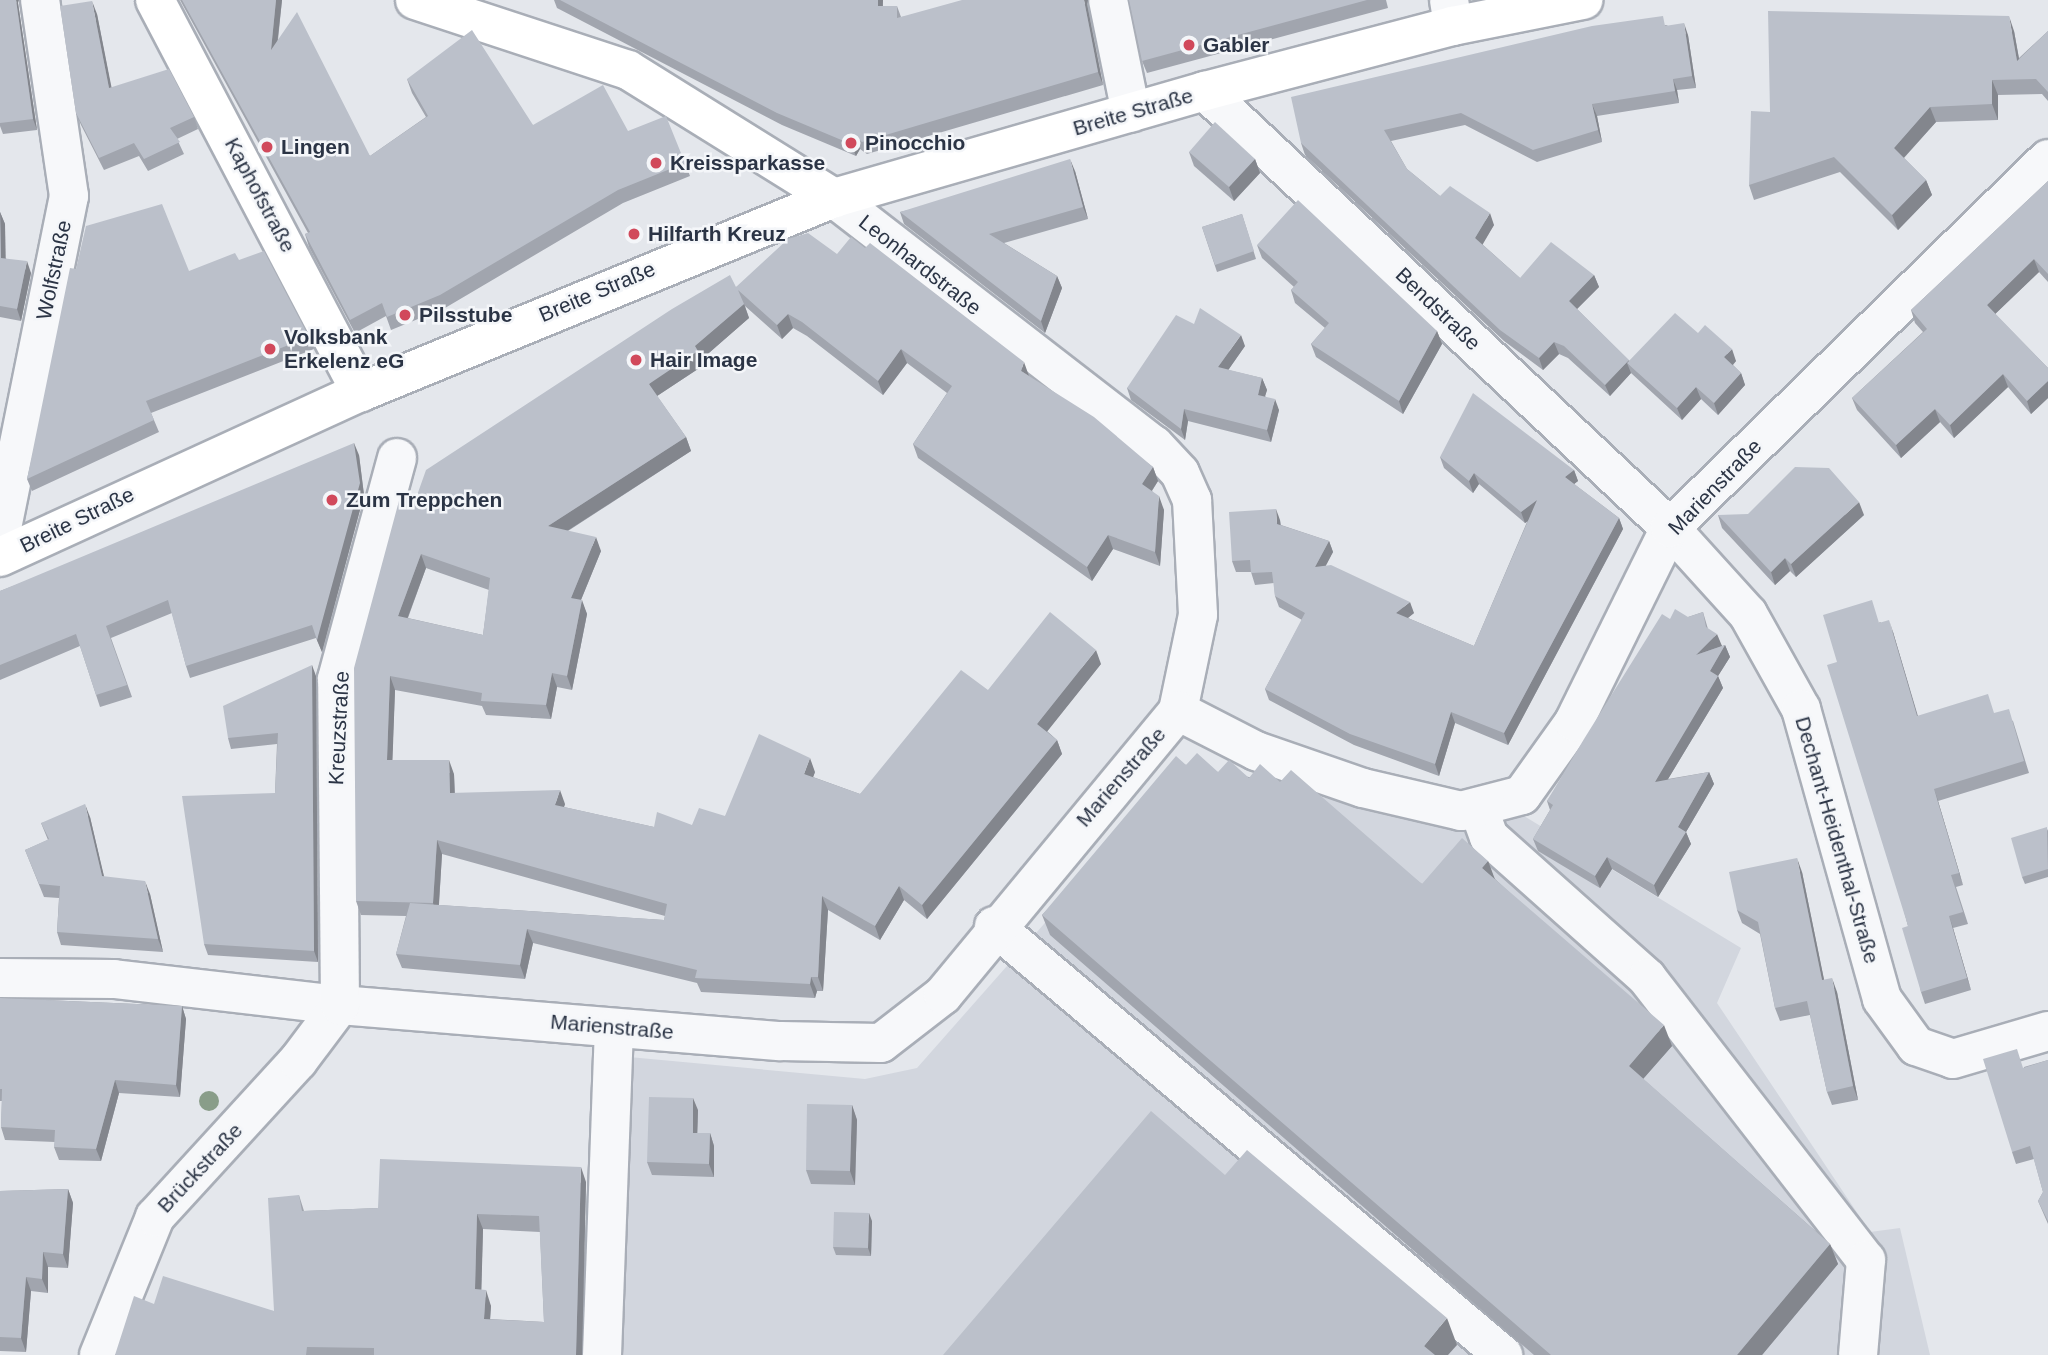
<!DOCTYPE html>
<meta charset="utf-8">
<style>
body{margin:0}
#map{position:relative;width:2048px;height:1355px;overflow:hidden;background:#e4e7ec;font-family:Arial,sans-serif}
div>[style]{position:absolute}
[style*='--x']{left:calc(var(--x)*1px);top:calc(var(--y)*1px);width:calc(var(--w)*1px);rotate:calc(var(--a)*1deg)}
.built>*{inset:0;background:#d2d6de}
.roads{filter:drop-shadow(2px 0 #a9aeb7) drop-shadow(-2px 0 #a9aeb7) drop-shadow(0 2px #a9aeb7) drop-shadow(0 -2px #a9aeb7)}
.minor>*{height:38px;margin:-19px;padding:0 19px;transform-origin:19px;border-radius:19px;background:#f7f8fa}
.major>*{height:38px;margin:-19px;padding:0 19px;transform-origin:19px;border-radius:19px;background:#fff}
.trees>*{width:20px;height:20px;margin:-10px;border-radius:50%;background:#899d89}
.wall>*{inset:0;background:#a1a5ae}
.shaded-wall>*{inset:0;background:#83868d}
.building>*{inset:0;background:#bbc0ca}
.dots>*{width:19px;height:19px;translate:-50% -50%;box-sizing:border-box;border:4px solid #f4f6f9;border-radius:50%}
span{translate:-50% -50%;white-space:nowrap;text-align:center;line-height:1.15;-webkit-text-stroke:5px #f4f6f9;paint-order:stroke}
.poi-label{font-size:21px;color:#2b3445;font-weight:700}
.left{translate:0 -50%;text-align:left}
.street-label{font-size:21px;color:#2b3445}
</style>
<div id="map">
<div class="built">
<div style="clip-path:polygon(1185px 764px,1491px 838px,1509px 807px,1741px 948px,1717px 1003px,1870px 1232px,1900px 1228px,1930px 1355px,617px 1355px,629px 1057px,865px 1079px,917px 1068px)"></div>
</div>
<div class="roads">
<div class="minor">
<div style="--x:1108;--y:0;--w:115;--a:78.5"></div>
<div style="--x:1449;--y:0;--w:26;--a:81"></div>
<div style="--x:1205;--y:91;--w:638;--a:43.22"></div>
<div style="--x:1670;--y:528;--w:116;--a:47.8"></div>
<div style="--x:1748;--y:614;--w:109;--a:60.8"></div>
<div style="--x:1801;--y:709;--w:301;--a:74.4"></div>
<div style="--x:1882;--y:999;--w:58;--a:54.1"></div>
<div style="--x:1916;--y:1046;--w:39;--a:19"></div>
<div style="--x:1953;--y:1059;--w:99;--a:-16.4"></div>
<div style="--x:834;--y:198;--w:404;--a:37.7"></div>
<div style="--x:1154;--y:445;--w:38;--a:47"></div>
<div style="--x:1180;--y:473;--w:30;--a:66"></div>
<div style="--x:1192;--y:500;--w:115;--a:87"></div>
<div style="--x:1198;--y:615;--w:98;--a:101.8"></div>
<div style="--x:0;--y:538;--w:349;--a:-78.6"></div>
<div style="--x:69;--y:196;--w:198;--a:-98.4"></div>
<div style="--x:1478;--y:807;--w:32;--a:70"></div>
<div style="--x:1489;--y:837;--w:212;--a:41.7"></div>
<div style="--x:1647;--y:978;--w:357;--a:52.2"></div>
<div style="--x:1866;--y:1260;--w:95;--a:94.8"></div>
<div style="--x:994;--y:926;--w:666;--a:40.13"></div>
<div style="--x:0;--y:978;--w:114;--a:0.5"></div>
<div style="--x:114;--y:979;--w:227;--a:6.6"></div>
<div style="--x:340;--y:1005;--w:442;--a:4.7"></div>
<div style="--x:781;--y:1041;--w:100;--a:1.1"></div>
<div style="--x:881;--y:1043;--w:78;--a:-37.7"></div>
<div style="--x:943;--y:995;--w:369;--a:-50.4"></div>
<div style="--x:1178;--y:711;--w:88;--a:27.1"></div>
<div style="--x:1256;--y:751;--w:113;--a:19.1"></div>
<div style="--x:1363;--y:788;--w:101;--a:13.2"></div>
<div style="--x:1461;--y:811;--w:63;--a:-14.7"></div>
<div style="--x:1522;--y:795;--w:90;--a:-54.5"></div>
<div style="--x:1574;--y:722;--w:216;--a:-63.7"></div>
<div style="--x:1670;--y:528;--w:528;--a:-44.31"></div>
<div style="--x:99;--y:1355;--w:149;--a:-67.9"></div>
<div style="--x:155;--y:1217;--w:212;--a:-47.5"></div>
<div style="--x:298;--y:1061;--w:70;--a:-53.1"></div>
<div style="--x:340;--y:1005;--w:326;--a:-90.5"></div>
<div style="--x:337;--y:679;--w:229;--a:-74.8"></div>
<div style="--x:602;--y:1355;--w:327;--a:-87.9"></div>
</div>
<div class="major">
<div style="--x:155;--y:0;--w:443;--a:62.3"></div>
<div style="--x:415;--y:0;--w:224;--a:18.2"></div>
<div style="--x:628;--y:70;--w:243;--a:31.9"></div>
<div style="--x:0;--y:557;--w:397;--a:-24.6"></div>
<div style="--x:361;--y:392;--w:511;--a:-22.3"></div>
<div style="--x:834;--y:198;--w:386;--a:-16.1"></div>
<div style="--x:1205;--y:91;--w:256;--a:-14.7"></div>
<div style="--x:1453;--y:26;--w:133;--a:-11.3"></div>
</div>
</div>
<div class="trees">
<div style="left:209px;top:1101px"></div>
</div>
<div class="wall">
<div style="clip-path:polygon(0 0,18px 3px,37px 130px,3px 134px,0 126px)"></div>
<div style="clip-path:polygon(180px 0,282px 0,278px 40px,370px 156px,426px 117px,412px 93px,407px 79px,533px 125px,628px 131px,685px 163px,690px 176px,623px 203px,445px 308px,391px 330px,386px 316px,355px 333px,309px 247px,305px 234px,308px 233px)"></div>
<div style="clip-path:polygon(554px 0,883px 0,883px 6px,897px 6px,901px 17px,1087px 4px,1103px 85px,867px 154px,860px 149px,856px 156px,782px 125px,557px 8px)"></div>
<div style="clip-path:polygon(1129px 0,1386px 0,1388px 8px,1147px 73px,1142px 61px)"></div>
<div style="clip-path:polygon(97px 14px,111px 87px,194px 117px,198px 129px,177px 139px,184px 154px,148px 171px,139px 156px,104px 170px,81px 125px,76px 113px)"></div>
<div style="clip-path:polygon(1666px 25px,1688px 35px,1696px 88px,1677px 90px,1679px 103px,1597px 116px,1602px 142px,1537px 162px,1465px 125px,1391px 141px,1407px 169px,1440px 196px,1494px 225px,1482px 244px,1520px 278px,1594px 275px,1599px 287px,1577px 309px,1629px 361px,1698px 333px,1736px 361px,1733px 365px,1741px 373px,1745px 385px,1718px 415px,1701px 399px,1682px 420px,1631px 373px,1610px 396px,1568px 358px,1559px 354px,1543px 370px,1504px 341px,1305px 155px,1301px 143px)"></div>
<div style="clip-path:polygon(2014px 31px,2019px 58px,2048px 31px,2048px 101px,2042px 94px,1998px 95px,1998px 120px,1936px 122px,1904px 158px,1926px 180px,1932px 195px,1898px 230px,1840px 172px,1754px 200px,1749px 185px,1770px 112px)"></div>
<div style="clip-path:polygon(1189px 152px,1255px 159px,1260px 173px,1234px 201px,1194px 166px)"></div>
<div style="clip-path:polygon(1075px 171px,1088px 219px,1004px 243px,1057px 276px,1062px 288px,1045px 333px,904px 224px,900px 212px)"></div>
<div style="clip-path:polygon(2048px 181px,2048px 282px,2039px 272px,1995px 314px,2048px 368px,2048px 398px,2031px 414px,2008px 387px,1954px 438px,1940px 422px,1901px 458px,1857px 410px,1852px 398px,1923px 332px,1915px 323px,1911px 310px)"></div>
<div style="clip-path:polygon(0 212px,5px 224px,5px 258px,31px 273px,21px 321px,0 317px)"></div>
<div style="clip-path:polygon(1242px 214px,1256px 259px,1217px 272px,1202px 227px)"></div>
<div style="clip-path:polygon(1257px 245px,1437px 331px,1442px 344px,1403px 414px,1316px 357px,1311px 344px,1325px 328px,1295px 303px,1291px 290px,1294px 287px,1262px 258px)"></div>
<div style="clip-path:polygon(evenodd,837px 254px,1029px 376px,1153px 467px,1158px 481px,1152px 491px,1164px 510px,1160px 566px,1113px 549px,1092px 581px,918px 458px,913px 444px,947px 393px,907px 363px,883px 395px,807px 336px,793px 328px,782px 339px,745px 306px,749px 318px,702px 359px,704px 365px,657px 396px,686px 437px,691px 451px,568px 531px,601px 551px,581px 600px,587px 614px,572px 690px,557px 687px,551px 719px,486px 715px,482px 706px,395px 690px,392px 760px,454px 774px,455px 793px,565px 804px,564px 807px,654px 827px,692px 825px,725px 816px,815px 772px,813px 777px,860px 794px,988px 690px,1101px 664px,1047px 731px,1057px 740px,1062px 754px,927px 919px,904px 900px,880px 940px,828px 910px,823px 991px,817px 991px,815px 998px,701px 992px,697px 983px,533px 943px,525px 979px,402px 968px,396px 954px,406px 916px,361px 915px,356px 901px,415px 501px,736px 287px,837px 254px,426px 568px,489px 590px,483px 635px,408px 618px,426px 568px,837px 254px,442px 854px,665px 916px,664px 920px,439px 905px,442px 854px)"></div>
<div style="clip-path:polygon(76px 269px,189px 271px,309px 337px,314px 349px,151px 413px,159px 432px,32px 491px,27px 479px)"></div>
<div style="clip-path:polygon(1245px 346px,1228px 370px,1262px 378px,1267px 390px,1265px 396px,1279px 410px,1271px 442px,1188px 421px,1185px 440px,1131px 400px,1127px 388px)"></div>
<div style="clip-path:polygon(359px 455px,364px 495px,322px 652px,316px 638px,190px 678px,186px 666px,172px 613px,111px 638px,132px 697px,100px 707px,80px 646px,0 680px,0 591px)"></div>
<div style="clip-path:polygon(1440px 457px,1574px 470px,1578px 481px,1574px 484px,1619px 518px,1623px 529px,1508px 745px,1455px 723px,1439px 776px,1354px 745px,1269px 700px,1265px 689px,1302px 620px,1279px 607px,1275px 596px,1274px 583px,1255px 585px,1251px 572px,1236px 572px,1232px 561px,1280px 520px,1281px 525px,1329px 541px,1333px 552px,1325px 566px,1414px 613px,1408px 618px,1474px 646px,1527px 522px,1525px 523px,1479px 484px,1473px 493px,1444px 468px)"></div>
<div style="clip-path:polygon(1718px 515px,1864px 515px,1796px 577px,1790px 571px,1775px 585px,1722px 528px)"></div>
<div style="clip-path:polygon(1703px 612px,1708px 629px,1722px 646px,1725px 645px,1730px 657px,1718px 676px,1723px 688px,1668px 779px,1709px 772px,1714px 784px,1686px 832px,1691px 844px,1658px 897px,1612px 869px,1600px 888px,1538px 851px,1533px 839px,1550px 810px,1547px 801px,1670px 619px,1688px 617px)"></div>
<div style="clip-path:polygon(1880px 622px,1893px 632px,1918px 716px,1995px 713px,2013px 721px,2029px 773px,1938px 801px,1963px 885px,1956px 887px,1968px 924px,1953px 928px,1971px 990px,1925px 1004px,1921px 992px,1908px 926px,1837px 662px)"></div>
<div style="clip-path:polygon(316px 676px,318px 962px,208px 955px,204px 944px,275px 793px,277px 744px,231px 749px,228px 738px)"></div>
<div style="clip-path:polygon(1186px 765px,1218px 772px,1280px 782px,1422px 884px,1488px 861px,1494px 878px,1672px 1046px,1643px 1079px,1830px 1244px,1838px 1264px,1762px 1355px,1534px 1355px,1050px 935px,1042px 915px)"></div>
<div style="clip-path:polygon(90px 817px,104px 877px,150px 894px,163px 952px,61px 945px,57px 932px,59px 898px,44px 897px,25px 850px,48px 840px,41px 823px)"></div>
<div style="clip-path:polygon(2048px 829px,2048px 877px,2025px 884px,2022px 877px)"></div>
<div style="clip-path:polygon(1802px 872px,1824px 980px,1837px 992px,1858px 1100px,1832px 1105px,1827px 1092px,1810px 1015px,1780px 1021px,1775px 1008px,1760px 934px,1742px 923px,1737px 910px)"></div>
<div style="clip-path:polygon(0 998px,182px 1006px,186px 1019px,180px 1097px,119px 1093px,101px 1161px,59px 1160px,54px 1147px,55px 1142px,5px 1140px,1px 1127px,2px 1101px,0 1101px)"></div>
<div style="clip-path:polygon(2048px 1060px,2048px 1224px,2038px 1201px,2043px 1192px,2034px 1159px,2016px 1164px,2012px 1152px,2024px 1067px)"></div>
<div style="clip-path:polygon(852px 1105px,857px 1120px,855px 1185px,811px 1184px,806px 1170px)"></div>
<div style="clip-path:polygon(698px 1110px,697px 1133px,710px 1133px,714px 1146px,714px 1177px,652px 1175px,647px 1162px)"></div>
<div style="clip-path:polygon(evenodd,586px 1182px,582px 1355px,115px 1355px,154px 1304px,274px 1311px,299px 1195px,304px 1211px,378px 1208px,586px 1182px,483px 1229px,540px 1232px,544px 1322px,490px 1319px,491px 1306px,481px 1290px,483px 1229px)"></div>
<div style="clip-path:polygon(68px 1189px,73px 1203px,68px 1268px,48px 1267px,48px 1293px,31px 1291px,26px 1352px,0 1351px,0 1191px)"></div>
<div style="clip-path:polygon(872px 1221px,871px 1256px,836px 1255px,833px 1247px)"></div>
</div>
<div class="shaded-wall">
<div style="clip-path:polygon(16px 0,19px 0,18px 3px,37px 130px,33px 119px)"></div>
<div style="clip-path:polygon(276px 0,282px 0,275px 63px,271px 50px)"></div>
<div style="clip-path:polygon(878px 0,883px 0,882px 18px,878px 6px)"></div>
<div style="clip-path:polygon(1084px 0,1088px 0,1087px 4px,1103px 85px,1098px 72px)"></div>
<div style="clip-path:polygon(92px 1px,97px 14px,114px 100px,109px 88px)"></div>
<div style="clip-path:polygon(2009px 16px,2014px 31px,2022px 76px,2017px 61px)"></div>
<div style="clip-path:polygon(1684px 23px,1688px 35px,1696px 88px,1692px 76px)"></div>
<div style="clip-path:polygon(1673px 79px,1677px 90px,1679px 103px,1675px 91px)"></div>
<div style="clip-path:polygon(1992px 80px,1998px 95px,1998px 120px,1992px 104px)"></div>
<div style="clip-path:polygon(1592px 104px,1597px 116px,1602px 142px,1598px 130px)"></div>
<div style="clip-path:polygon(1930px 107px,1936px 122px,1899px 163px,1894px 148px)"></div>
<div style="clip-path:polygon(856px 137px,860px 149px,856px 156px,851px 144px)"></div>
<div style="clip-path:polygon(1070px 159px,1075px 171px,1088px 219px,1083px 207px)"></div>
<div style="clip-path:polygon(1255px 159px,1260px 173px,1234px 201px,1229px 187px)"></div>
<div style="clip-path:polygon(1926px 180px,1932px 195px,1898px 230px,1892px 215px)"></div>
<div style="clip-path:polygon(0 212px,5px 224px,6px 270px,1px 258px)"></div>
<div style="clip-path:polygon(1490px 213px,1494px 225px,1480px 249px,1475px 238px)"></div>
<div style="clip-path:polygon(2034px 259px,2039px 272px,1991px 318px,1987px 305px)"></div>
<div style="clip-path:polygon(27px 261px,31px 273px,21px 321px,17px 309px)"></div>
<div style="clip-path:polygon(1594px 275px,1599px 287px,1573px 313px,1569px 301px)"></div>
<div style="clip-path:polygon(1057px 276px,1062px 288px,1045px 333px,1041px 321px)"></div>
<div style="clip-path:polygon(744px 304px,749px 318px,702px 359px,704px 365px,654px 398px,649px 384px)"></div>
<div style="clip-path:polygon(788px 314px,793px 328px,782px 339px,777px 325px)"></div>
<div style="clip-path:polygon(1437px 331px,1442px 344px,1403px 414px,1399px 401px)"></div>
<div style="clip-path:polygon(1241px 335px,1245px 346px,1222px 379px,1218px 367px)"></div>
<div style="clip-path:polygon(1554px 342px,1559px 354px,1543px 370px,1539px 358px)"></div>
<div style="clip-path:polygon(901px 349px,907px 363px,883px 395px,878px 381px)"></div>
<div style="clip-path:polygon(1732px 349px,1736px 361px,1729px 369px,1724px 357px)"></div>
<div style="clip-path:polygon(1629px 360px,1631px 366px,1627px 363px,1631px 373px,1610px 396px,1605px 385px)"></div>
<div style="clip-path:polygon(1024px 362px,1029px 376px,1021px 371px)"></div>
<div style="clip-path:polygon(1741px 373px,1745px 385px,1718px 415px,1714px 403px)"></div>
<div style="clip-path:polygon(2003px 374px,2008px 387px,1954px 438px,1950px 425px)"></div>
<div style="clip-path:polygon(1262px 378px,1267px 390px,1262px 406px,1258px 395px)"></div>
<div style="clip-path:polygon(2048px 381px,2048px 398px,2031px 414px,2027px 401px)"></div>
<div style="clip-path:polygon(1696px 387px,1701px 399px,1682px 420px,1677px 408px)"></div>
<div style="clip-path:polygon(1275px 399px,1279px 410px,1271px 442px,1267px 430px)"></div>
<div style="clip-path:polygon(1184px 409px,1188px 421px,1185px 440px,1181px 429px)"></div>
<div style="clip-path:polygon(1935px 409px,1940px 422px,1901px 458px,1896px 445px)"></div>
<div style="clip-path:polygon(686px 437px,691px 451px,553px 540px,548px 526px)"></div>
<div style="clip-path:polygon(354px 443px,359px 455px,364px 495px,322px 652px,317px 640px)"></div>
<div style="clip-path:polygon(1153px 467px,1158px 481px,1147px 498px,1142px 484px)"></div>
<div style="clip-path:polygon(1574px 470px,1578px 481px,1569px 488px,1565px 477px)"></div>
<div style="clip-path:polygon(1474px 473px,1479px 484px,1473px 493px,1469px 481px)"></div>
<div style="clip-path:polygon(1159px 496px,1164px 510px,1160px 566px,1155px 552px)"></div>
<div style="clip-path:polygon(1537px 500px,1541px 511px,1525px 523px,1521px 512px)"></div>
<div style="clip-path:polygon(1859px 502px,1864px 515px,1796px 577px,1791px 564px)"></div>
<div style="clip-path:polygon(1276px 509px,1280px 520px,1281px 535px,1277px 524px)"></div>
<div style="clip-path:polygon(1619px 518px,1623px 529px,1508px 745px,1504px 733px)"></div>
<div style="clip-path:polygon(1108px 535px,1113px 549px,1092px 581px,1087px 567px)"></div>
<div style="clip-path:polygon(596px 537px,601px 551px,576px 612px,571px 598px)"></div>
<div style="clip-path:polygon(1329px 541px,1333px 552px,1319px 579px,1315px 567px)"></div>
<div style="clip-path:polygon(421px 554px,426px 568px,403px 630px,398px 616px)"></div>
<div style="clip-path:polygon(1785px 558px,1790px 571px,1775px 585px,1771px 572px)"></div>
<div style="clip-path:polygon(582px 600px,587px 614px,572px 690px,567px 676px)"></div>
<div style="clip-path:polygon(1410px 602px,1414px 613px,1400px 624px,1396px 613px)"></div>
<div style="clip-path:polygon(1889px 620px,1893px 632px,1921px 728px,1917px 716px)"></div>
<div style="clip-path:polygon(1717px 634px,1722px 646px,1696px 655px)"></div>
<div style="clip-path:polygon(1725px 645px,1730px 657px,1718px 676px,1723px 688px,1659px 794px,1655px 782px,1710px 671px)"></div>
<div style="clip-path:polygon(1096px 650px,1101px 664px,1042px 738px,1037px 724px)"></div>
<div style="clip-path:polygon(312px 665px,316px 676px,318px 962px,314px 951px)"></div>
<div style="clip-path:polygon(552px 673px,557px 687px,551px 719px,546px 705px)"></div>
<div style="clip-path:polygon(390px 676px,395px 690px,392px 774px,387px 760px)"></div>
<div style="clip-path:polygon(1451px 712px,1455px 723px,1439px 776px,1435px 764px)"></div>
<div style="clip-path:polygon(1057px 740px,1062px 754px,927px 919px,922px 905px)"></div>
<div style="clip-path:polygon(810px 758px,815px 772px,809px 788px,804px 774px)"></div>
<div style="clip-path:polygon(449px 760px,454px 774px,455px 807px,450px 793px)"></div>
<div style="clip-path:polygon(1709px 772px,1714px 784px,1686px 832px,1691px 844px,1658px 897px,1654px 885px,1678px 827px)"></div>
<div style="clip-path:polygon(1934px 789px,1938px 801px,1963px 885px,1959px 873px)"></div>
<div style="clip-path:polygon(560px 790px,565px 804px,560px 819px,555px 805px)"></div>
<div style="clip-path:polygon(85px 804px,90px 817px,107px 889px,102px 876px)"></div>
<div style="clip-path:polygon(437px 840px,442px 854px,438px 917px,433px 903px)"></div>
<div style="clip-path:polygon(1607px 857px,1612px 869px,1600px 888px,1595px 876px)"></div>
<div style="clip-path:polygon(1797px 858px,1802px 872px,1827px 994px,1822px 980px)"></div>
<div style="clip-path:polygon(1488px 861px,1496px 882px,1482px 868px)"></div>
<div style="clip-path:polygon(145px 881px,150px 894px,163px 952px,158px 939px)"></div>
<div style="clip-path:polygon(899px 886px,904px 900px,880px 940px,875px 926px)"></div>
<div style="clip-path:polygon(822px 896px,828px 910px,823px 991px,818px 977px)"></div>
<div style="clip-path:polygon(1949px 916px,1953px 928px,1971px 990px,1967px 978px)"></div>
<div style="clip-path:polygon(527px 929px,533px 943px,525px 979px,520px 965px)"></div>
<div style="clip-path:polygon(811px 977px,817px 991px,815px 998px,810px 984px)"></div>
<div style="clip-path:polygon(1832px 978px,1837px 992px,1858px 1100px,1853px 1086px)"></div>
<div style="clip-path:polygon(182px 1006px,186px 1019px,180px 1097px,176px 1085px)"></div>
<div style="clip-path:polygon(1664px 1025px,1672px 1046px,1636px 1087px,1629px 1066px)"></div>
<div style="clip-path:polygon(115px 1080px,119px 1093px,101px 1161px,96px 1149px)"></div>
<div style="clip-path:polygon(693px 1098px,698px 1110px,697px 1145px,693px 1133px)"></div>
<div style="clip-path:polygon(852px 1105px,857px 1120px,855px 1185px,850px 1171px)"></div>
<div style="clip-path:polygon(710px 1133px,714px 1146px,714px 1177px,709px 1164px)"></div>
<div style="clip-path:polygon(581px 1167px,586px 1182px,582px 1355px,576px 1355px)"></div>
<div style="clip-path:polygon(68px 1189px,73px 1203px,68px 1268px,63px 1254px)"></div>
<div style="clip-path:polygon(869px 1213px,872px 1221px,871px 1256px,868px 1248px)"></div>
<div style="clip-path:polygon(477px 1214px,483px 1229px,481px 1305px,475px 1289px)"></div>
<div style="clip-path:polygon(1830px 1244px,1838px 1264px,1762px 1355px,1737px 1355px)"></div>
<div style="clip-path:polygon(43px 1252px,48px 1267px,48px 1293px,42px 1279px)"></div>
<div style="clip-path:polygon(26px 1277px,31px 1291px,26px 1352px,21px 1338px)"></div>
<div style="clip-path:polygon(486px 1290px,491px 1306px,489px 1335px,484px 1319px)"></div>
<div style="clip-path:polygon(1447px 1318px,1457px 1345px,1448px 1355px,1427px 1355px,1424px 1346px)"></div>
</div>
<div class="building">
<div style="clip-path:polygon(0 0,16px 0,33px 119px,0 123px)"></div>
<div style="clip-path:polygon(182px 0,276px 0,271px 50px,297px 12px,370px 156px,428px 116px,407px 79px,472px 30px,533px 125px,603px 85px,628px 131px,666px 116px,685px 163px,618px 190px,440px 295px,387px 317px,382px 303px,350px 320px,305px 234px,310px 232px)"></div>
<div style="clip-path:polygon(560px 0,878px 0,878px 6px,897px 6px,897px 18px,962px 0,1084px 0,1098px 72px,862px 142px,856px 137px,851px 144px,777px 113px)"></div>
<div style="clip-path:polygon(1129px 0,1367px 0,1142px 61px)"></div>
<div style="clip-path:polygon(92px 1px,109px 88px,169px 69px,194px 117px,170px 128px,180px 142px,144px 159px,134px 143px,99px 158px,76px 113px,60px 6px)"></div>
<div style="clip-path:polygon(1768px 11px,2009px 16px,2017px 61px,2048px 31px,2048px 92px,2036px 79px,1992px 80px,1992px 104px,1930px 107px,1894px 148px,1926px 180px,1892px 215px,1834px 157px,1749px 185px,1751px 111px,1770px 112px)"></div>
<div style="clip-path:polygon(1663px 16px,1665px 26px,1684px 23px,1692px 76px,1673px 79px,1675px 91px,1592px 104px,1598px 130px,1533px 150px,1461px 113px,1384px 130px,1407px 169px,1440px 196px,1450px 186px,1490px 213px,1475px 238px,1520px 278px,1551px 242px,1594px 275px,1569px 301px,1629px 360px,1605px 385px,1564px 346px,1554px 342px,1539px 358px,1500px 330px,1301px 143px,1291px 97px,1592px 26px)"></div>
<div style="clip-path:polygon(1215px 122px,1255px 159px,1229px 187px,1189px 152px)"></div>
<div style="clip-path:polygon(1070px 159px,1083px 207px,989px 234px,1057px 276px,1041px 321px,900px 212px)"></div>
<div style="clip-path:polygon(2048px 181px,2048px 274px,2034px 259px,1987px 305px,2048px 368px,2048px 381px,2027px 401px,2003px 374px,1950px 425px,1935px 409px,1896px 445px,1852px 398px,1927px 329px,1911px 310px)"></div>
<div style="clip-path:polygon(1298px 200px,1437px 331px,1399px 401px,1311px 344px,1329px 323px,1291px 290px,1298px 282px,1257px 245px)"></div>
<div style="clip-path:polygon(162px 204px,189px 271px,235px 253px,239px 260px,264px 251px,309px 337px,146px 401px,154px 420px,27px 479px,70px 268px,76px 269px,86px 226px)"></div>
<div style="clip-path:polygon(0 212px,1px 258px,27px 261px,17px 309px,0 306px)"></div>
<div style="clip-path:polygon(1242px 214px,1254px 251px,1215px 265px,1202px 227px)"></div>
<div style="clip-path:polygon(evenodd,808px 233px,837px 254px,851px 237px,865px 248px,870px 243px,1024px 362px,1021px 371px,1094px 417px,1153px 467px,1142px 484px,1159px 496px,1155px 552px,1108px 535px,1087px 567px,913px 444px,952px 386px,901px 349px,878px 381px,802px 322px,788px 314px,777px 325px,738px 290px,744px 304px,695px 346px,698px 351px,649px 384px,686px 437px,548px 526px,596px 537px,571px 598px,582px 600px,567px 676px,552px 673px,546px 705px,481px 701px,482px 693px,390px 676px,387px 760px,449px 760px,450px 793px,560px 790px,555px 805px,654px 827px,657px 812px,692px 825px,699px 808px,725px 816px,759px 734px,810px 758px,804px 774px,860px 794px,961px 670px,988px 690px,1050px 612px,1096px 650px,1037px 724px,1057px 740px,922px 905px,899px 886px,875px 926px,822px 896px,818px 977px,811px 977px,810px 984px,695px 978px,697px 970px,527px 929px,520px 965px,396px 954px,410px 903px,664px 920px,667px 904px,437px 840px,433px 903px,356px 901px,354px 668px,400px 497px,415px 501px,426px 470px,672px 309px,730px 275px,736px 287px,788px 239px,808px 233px,421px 554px,490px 578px,483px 635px,398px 616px,421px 554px)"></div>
<div style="clip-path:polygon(1200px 308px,1241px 335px,1218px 367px,1262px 378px,1258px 395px,1275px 399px,1267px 430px,1184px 409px,1181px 429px,1127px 388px,1176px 315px,1194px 324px)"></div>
<div style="clip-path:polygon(1675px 313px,1698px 333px,1705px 325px,1732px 349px,1724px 357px,1741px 373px,1714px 403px,1696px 387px,1677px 408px,1627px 363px)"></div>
<div style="clip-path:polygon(1473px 393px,1574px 470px,1565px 477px,1619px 518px,1504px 733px,1451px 712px,1435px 764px,1350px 734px,1265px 689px,1305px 613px,1275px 596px,1272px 572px,1251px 573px,1250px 560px,1232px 561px,1229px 512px,1276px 509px,1277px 524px,1329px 541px,1315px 567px,1331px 565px,1410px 602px,1396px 613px,1474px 646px,1537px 500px,1521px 512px,1474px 473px,1469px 481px,1440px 457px)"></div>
<div style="clip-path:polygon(354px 443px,360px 483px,317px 640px,312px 625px,186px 666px,168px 600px,106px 626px,127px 685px,96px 695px,76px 634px,0 665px,0 591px)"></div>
<div style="clip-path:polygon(1795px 467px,1829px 468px,1859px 502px,1791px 564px,1785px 558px,1771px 572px,1718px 515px,1748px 514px)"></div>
<div style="clip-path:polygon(1872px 600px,1879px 623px,1889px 620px,1917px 716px,1988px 694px,1994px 713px,2009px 709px,2024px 761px,1934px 789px,1959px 873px,1951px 875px,1963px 912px,1949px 916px,1967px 978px,1921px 992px,1902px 928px,1908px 926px,1827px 665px,1837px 662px,1823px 615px)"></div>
<div style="clip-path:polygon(1675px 609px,1688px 617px,1703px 612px,1706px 627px,1717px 634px,1696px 655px,1725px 645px,1710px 671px,1718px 676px,1655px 782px,1709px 772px,1678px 827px,1686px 832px,1654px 885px,1607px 857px,1595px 876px,1533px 839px,1553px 805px,1547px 801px,1584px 739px,1662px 614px,1670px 619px)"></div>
<div style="clip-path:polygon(312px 665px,314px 951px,204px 944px,182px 796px,275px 793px,278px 733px,228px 738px,223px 706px)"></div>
<div style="clip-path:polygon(1197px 753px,1218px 772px,1229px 760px,1249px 778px,1260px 764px,1280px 782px,1291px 770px,1422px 884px,1462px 838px,1488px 861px,1482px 868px,1664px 1025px,1629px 1066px,1830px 1244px,1737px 1355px,1551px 1355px,1042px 915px,1176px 756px,1186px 765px)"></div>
<div style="clip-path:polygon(85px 804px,102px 876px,145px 881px,158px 939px,57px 932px,60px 886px,39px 884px,25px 850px,49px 839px,41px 823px)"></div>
<div style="clip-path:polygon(2047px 827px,2048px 869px,2022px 877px,2011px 838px)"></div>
<div style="clip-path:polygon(1797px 858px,1822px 980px,1832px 978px,1853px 1086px,1827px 1092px,1807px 1001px,1775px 1008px,1758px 922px,1737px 910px,1729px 872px)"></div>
<div style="clip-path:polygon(0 998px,182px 1006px,176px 1085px,115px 1080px,96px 1149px,54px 1147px,55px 1130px,1px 1127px,2px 1089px,0 1089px)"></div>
<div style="clip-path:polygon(2017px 1049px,2023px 1068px,2048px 1060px,2048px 1221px,2038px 1201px,2043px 1192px,2030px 1146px,2012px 1152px,1983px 1059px)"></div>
<div style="clip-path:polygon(649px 1097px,693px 1098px,693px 1133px,710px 1133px,709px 1164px,647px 1162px)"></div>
<div style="clip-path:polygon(807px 1104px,852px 1105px,850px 1171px,806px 1170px)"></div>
<div style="clip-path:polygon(1151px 1111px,1225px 1175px,1247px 1150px,1447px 1318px,1424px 1346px,1435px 1355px,943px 1355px)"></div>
<div style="clip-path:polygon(evenodd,380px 1159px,581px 1167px,576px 1355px,374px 1355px,374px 1348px,307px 1347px,306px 1355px,115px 1355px,134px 1296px,154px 1304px,163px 1276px,274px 1311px,268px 1198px,299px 1195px,302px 1211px,378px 1208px,380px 1159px,477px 1214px,539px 1216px,544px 1322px,484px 1319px,486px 1290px,475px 1289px,477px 1214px)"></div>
<div style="clip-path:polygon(68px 1189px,63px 1254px,43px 1252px,42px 1279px,26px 1277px,21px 1338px,0 1337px,0 1191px)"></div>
<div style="clip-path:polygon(834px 1212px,869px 1213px,868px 1248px,833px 1247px)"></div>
</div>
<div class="dots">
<div style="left:1189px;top:45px;background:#d1495b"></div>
<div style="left:851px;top:143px;background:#d1495b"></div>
<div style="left:267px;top:147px;background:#d1495b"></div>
<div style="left:656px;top:163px;background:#d1495b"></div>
<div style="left:634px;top:234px;background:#d1495b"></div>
<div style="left:405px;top:315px;background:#d1495b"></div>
<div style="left:270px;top:349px;background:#d1495b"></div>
<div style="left:636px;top:360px;background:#d1495b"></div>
<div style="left:332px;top:500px;background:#d1495b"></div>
</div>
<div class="poi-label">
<span class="left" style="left:1203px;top:45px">Gabler</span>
<span class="left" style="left:865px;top:143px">Pinocchio</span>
<span class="left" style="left:281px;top:147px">Lingen</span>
<span class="left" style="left:670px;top:163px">Kreissparkasse</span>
<span class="left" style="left:648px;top:234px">Hilfarth Kreuz</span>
<span class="left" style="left:419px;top:315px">Pilsstube</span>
<span class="left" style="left:284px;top:349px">Volksbank<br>Erkelenz eG</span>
<span class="left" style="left:650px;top:360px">Hair Image</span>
<span class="left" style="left:346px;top:500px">Zum Treppchen</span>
</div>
<div class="street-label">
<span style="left:1133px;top:112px;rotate:-16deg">Breite Straße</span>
<span style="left:260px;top:195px;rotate:62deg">Kaphofstraße</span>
<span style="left:920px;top:265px;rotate:38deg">Leonhardstraße</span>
<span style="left:54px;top:270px;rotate:-78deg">Wolfstraße</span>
<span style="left:597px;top:292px;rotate:-23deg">Breite Straße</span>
<span style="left:1438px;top:309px;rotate:44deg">Bendstraße</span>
<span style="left:1715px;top:487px;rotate:-46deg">Marienstraße</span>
<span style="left:77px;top:520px;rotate:-26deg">Breite Straße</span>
<span style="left:339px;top:728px;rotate:-87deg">Kreuzstraße</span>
<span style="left:1121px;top:777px;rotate:-49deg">Marienstraße</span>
<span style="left:1837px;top:840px;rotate:74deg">Dechant-Heidenthal-Straße</span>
<span style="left:612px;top:1027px;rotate:5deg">Marienstraße</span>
<span style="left:200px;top:1168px;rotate:-47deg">Brückstraße</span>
</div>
</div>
